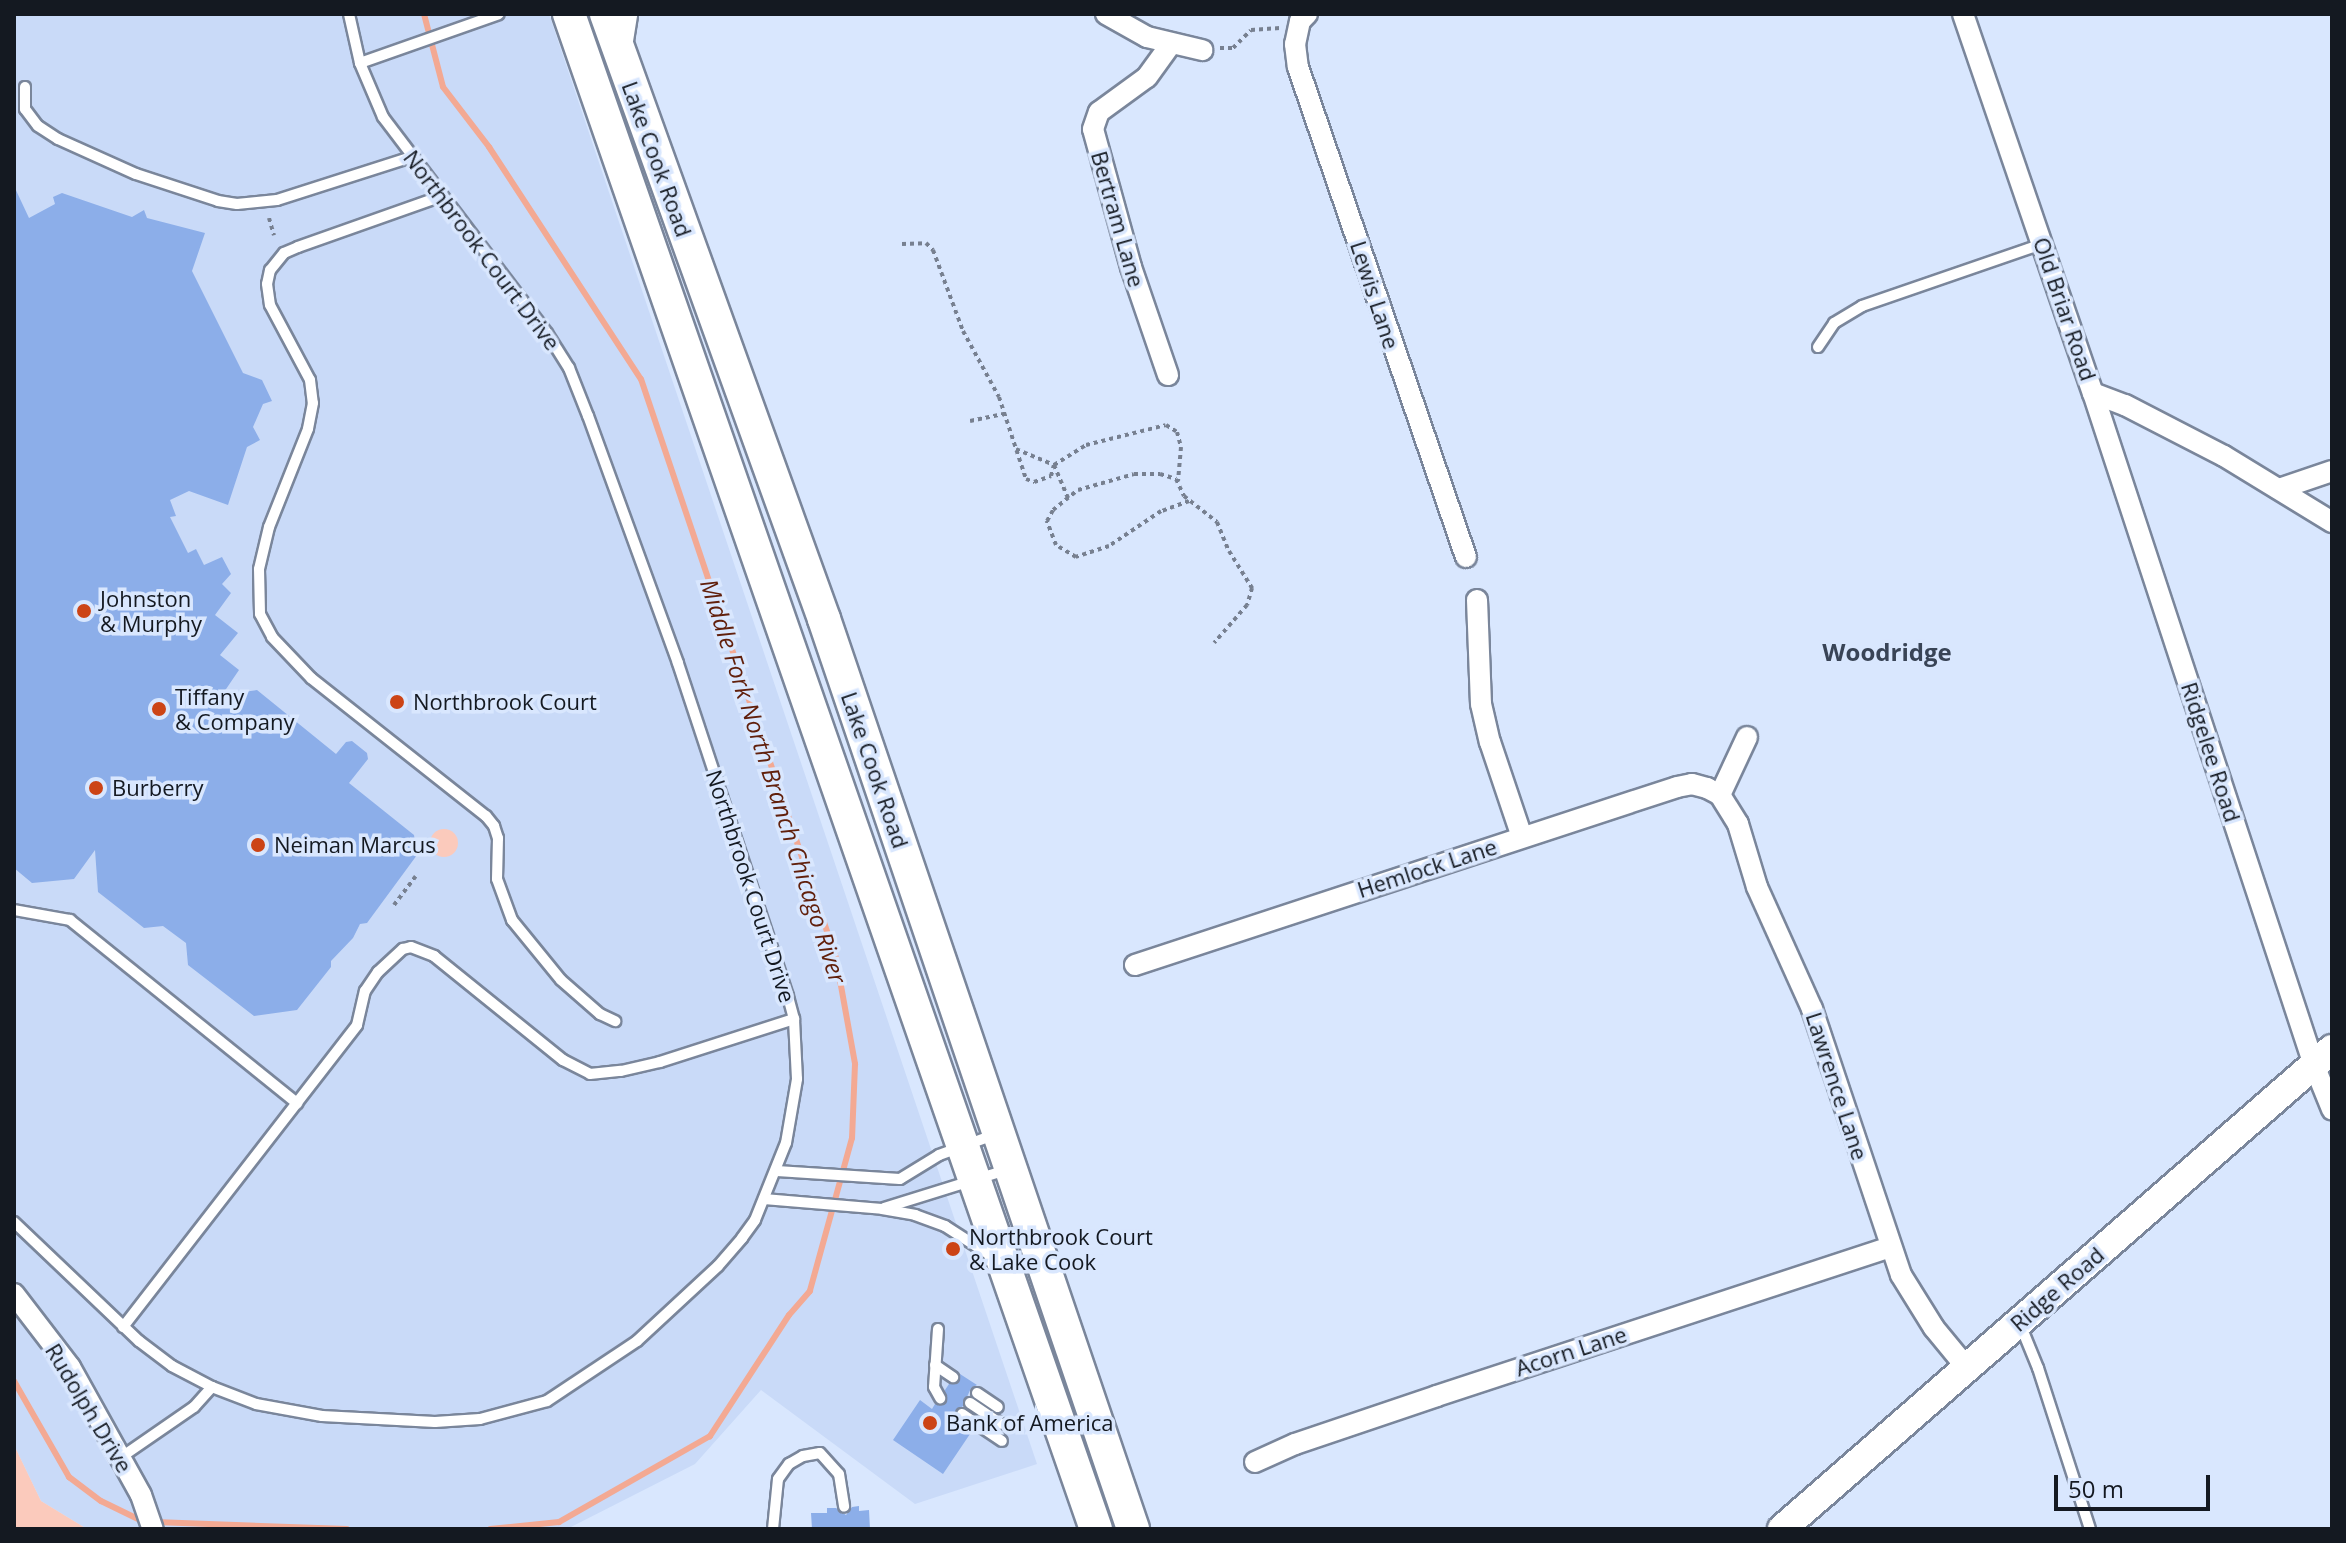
<!DOCTYPE html>
<style>
body{margin:0}
#map{position:relative;width:2346px;height:1543px;overflow:hidden;background:#d9e7fe;font-family:"Open Sans",sans-serif}
div>[style]{position:absolute}
[style*='--x']{left:calc(var(--x)*1px);top:calc(var(--y)*1px);width:calc(var(--w)*1px);rotate:calc(var(--a)*1deg)}
.built>*{inset:0;background:#c9daf8}
.green>*{inset:0;background:#fbcabc}
.round{border-radius:50%}
.stream>*{height:6px;margin:-3px;padding:0 3px;transform-origin:3px;border-radius:3px;background:#f3a993}
.building>*{inset:0;background:#8caee9}
.path>*{height:4px;margin-top:-2px;transform-origin:0;background:repeating-linear-gradient(90deg,#778090 0 4px,transparent 0 8px)}
.roads{filter:drop-shadow(2px 0 #7a869b) drop-shadow(-2px 0 #7a869b) drop-shadow(0 2px #7a869b) drop-shadow(0 -2px #7a869b)}
.lane>*{height:10px;margin:-5px;padding:0 5px;transform-origin:5px;border-radius:5px;background:#fff}
.street>*{height:20px;margin:-10px;padding:0 10px;transform-origin:10px;border-radius:10px;background:#fff}
.secondary>*{height:28px;margin:-14px;padding:0 14px;transform-origin:14px;border-radius:14px;background:#fff}
.primary>*{height:32px;margin:-16px;padding:0 16px;transform-origin:16px;border-radius:16px;background:#fff}
.dots>*{width:22px;height:22px;translate:-50% -50%;box-sizing:border-box;border:4px solid #d9e7fe;border-radius:50%}
span{translate:-50% -50%;white-space:nowrap;text-align:center;line-height:1.15;-webkit-text-stroke:7px #d9e7fe;paint-order:stroke}
.street-label{font-size:22px;color:#141921}
.poi-label{font-size:22px;color:#141921}
.left{translate:0 -50%;text-align:left}
.neighbourhood-label{font-size:24px;color:#394456;font-weight:700}
.water-label{font-size:24px;color:#61200c;font-style:italic}
.frame{position:absolute;inset:0;border:16px solid #141921;pointer-events:none}
.scale{position:absolute;left:2054px;top:1475px;width:156px;height:36px;box-sizing:border-box;border:4px solid #141921;border-top:0;padding-left:10px;font-size:24px;line-height:28px;white-space:nowrap;color:#141921;-webkit-text-stroke:6px #d9e7fe;paint-order:stroke}
</style>
<div id="map">
<div class="built">
<div style="clip-path:polygon(14px 14px,549px 14px,1037px 1464px,915px 1504px,761px 1390px,695px 1464px,567px 1529px,87px 1529px,41px 1501px,14px 1445px)"></div>
</div>
<div class="green">
<div class="round" style="left:430px;top:829px;width:28px;height:28px"></div>
<div style="clip-path:polygon(14px 1445px,41px 1501px,87px 1529px,14px 1529px)"></div>
</div>
<div class="stream">
<div style="--x:424;--y:14;--w:75;--a:75.4"></div>
<div style="--x:443;--y:87;--w:76;--a:52.5"></div>
<div style="--x:489;--y:147;--w:277;--a:56.8"></div>
<div style="--x:641;--y:379;--w:611;--a:71.39"></div>
<div style="--x:836;--y:958;--w:108;--a:79.8"></div>
<div style="--x:855;--y:1064;--w:74;--a:92.3"></div>
<div style="--x:852;--y:1138;--w:159;--a:105.4"></div>
<div style="--x:810;--y:1291;--w:32;--a:131"></div>
<div style="--x:789;--y:1315;--w:145;--a:123.1"></div>
<div style="--x:710;--y:1436;--w:174;--a:150.3"></div>
<div style="--x:559;--y:1522;--w:69;--a:174.2"></div>
<div style="--x:14;--y:1381;--w:111;--a:60.2"></div>
<div style="--x:69;--y:1477;--w:40;--a:37"></div>
<div style="--x:101;--y:1501;--w:48;--a:26"></div>
<div style="--x:155;--y:1522;--w:192;--a:2.1"></div>
</div>
<div class="building">
<div style="clip-path:polygon(14px 186px,29px 218px,55px 204px,53px 197px,62px 193px,132px 217px,144px 210px,147px 218px,205px 233px,192px 271px,243px 373px,262px 380px,272px 401px,263px 404px,253px 427px,260px 440px,247px 447px,228px 505px,189px 491px,170px 500px,176px 516px,170px 517px,188px 553px,196px 549px,204px 565px,222px 557px,231px 574px,222px 584px,231px 593px,215px 615px,238px 633px,220px 655px,239px 670px,222px 695px,257px 690px,336px 754px,346px 742px,352px 741px,367px 753px,368px 759px,349px 783px,414px 835px,417px 855px,367px 923px,360px 924px,353px 938px,331px 961px,331px 967px,297px 1010px,254px 1016px,188px 965px,186px 943px,163px 926px,144px 928px,98px 892px,95px 850px,74px 879px,32px 883px,14px 868px)"></div>
<div style="clip-path:polygon(960px 1374px,977px 1385px,971px 1388px,963px 1406px,954px 1413px,955px 1424px,970px 1434px,943px 1474px,893px 1440px,920px 1400px,932px 1409px,935px 1404px,946px 1403px,945px 1390px,949px 1384px,959px 1382px)"></div>
<div style="clip-path:polygon(859px 1506px,859px 1511px,869px 1510px,870px 1529px,812px 1529px,811px 1513px,827px 1513px,827px 1508px,836px 1508px,846px 1515px,852px 1507px)"></div>
</div>
<div class="path">
<div style="--x:1220;--y:48;--w:13;--a:0"></div>
<div style="--x:1233;--y:48;--w:25;--a:-45"></div>
<div style="--x:1251;--y:30;--w:29;--a:-4"></div>
<div style="--x:269;--y:218;--w:18;--a:74"></div>
<div style="--x:902;--y:244;--w:24;--a:-2"></div>
<div style="--x:926;--y:243;--w:10;--a:45"></div>
<div style="--x:933;--y:250;--w:86;--a:69.7"></div>
<div style="--x:963;--y:331;--w:75;--a:61.4"></div>
<div style="--x:999;--y:397;--w:86;--a:71.8"></div>
<div style="--x:1026;--y:479;--w:9;--a:21"></div>
<div style="--x:1034;--y:482;--w:18;--a:-19"></div>
<div style="--x:1051;--y:476;--w:11;--a:-75"></div>
<div style="--x:1054;--y:465;--w:38;--a:-32"></div>
<div style="--x:1086;--y:445;--w:82;--a:-14"></div>
<div style="--x:1166;--y:425;--w:13;--a:32"></div>
<div style="--x:1177;--y:432;--w:16;--a:75"></div>
<div style="--x:1181;--y:447;--w:34;--a:95"></div>
<div style="--x:970;--y:421;--w:34;--a:-12"></div>
<div style="--x:1016;--y:449;--w:41;--a:22.8"></div>
<div style="--x:1054;--y:465;--w:36;--a:67"></div>
<div style="--x:1189;--y:501;--w:30;--a:160"></div>
<div style="--x:1161;--y:511;--w:63;--a:146.1"></div>
<div style="--x:1109;--y:546;--w:35;--a:162"></div>
<div style="--x:1076;--y:557;--w:23;--a:-149"></div>
<div style="--x:1056;--y:545;--w:26;--a:-111"></div>
<div style="--x:1047;--y:521;--w:13;--a:-61"></div>
<div style="--x:1053;--y:510;--w:32;--a:-39"></div>
<div style="--x:1078;--y:490;--w:58;--a:-15.9"></div>
<div style="--x:1134;--y:474;--w:26;--a:0"></div>
<div style="--x:1160;--y:474;--w:17;--a:17"></div>
<div style="--x:1176;--y:479;--w:19;--a:65"></div>
<div style="--x:1184;--y:496;--w:42;--a:38.2"></div>
<div style="--x:1217;--y:522;--w:31;--a:68"></div>
<div style="--x:1229;--y:551;--w:44;--a:58.1"></div>
<div style="--x:1252;--y:588;--w:18;--a:106"></div>
<div style="--x:1247;--y:605;--w:50;--a:131"></div>
<div style="--x:394;--y:905;--w:36;--a:-53"></div>
</div>
<div class="roads">
<div class="lane">
<div style="--x:360;--y:63;--w:147;--a:-19.4"></div>
<div style="--x:25;--y:87;--w:22;--a:90"></div>
<div style="--x:25;--y:109;--w:21;--a:53"></div>
<div style="--x:38;--y:126;--w:24;--a:33"></div>
<div style="--x:58;--y:139;--w:85;--a:24.2"></div>
<div style="--x:136;--y:174;--w:86;--a:18.2"></div>
<div style="--x:218;--y:201;--w:19;--a:9"></div>
<div style="--x:237;--y:204;--w:40;--a:-5.7"></div>
<div style="--x:277;--y:200;--w:142;--a:-17.7"></div>
<div style="--x:442;--y:196;--w:153;--a:160.5"></div>
<div style="--x:298;--y:247;--w:15;--a:157"></div>
<div style="--x:284;--y:253;--w:22;--a:129"></div>
<div style="--x:270;--y:270;--w:14;--a:102"></div>
<div style="--x:267;--y:284;--w:21;--a:82"></div>
<div style="--x:270;--y:305;--w:85;--a:61.9"></div>
<div style="--x:310;--y:380;--w:23;--a:83"></div>
<div style="--x:313;--y:403;--w:26;--a:101"></div>
<div style="--x:308;--y:429;--w:105;--a:111.7"></div>
<div style="--x:269;--y:527;--w:43;--a:103.4"></div>
<div style="--x:259;--y:569;--w:45;--a:88.7"></div>
<div style="--x:260;--y:614;--w:26;--a:62"></div>
<div style="--x:272;--y:637;--w:57;--a:46.4"></div>
<div style="--x:311;--y:678;--w:223;--a:38.3"></div>
<div style="--x:486;--y:816;--w:13;--a:51"></div>
<div style="--x:494;--y:826;--w:13;--a:72"></div>
<div style="--x:498;--y:838;--w:41;--a:91.4"></div>
<div style="--x:497;--y:879;--w:44;--a:69.9"></div>
<div style="--x:512;--y:920;--w:77;--a:50.8"></div>
<div style="--x:561;--y:980;--w:52;--a:41.1"></div>
<div style="--x:600;--y:1014;--w:17;--a:25"></div>
<div style="--x:1818;--y:347;--w:29;--a:-56"></div>
<div style="--x:1834;--y:323;--w:33;--a:-31"></div>
<div style="--x:1862;--y:306;--w:190;--a:-19"></div>
<div style="--x:14;--y:910;--w:57;--a:10.1"></div>
<div style="--x:70;--y:920;--w:292;--a:38.9"></div>
<div style="--x:777;--y:1171;--w:123;--a:3.7"></div>
<div style="--x:900;--y:1179;--w:46;--a:-31.6"></div>
<div style="--x:939;--y:1155;--w:61;--a:-20.2"></div>
<div style="--x:764;--y:1199;--w:118;--a:4.8"></div>
<div style="--x:882;--y:1209;--w:34;--a:10"></div>
<div style="--x:915;--y:1215;--w:32;--a:20"></div>
<div style="--x:945;--y:1226;--w:54;--a:32.8"></div>
<div style="--x:884;--y:1208;--w:128;--a:-17.3"></div>
<div style="--x:14;--y:1222;--w:173;--a:43.6"></div>
<div style="--x:139;--y:1341;--w:41;--a:37.1"></div>
<div style="--x:172;--y:1366;--w:45;--a:27.7"></div>
<div style="--x:212;--y:1387;--w:47;--a:21.1"></div>
<div style="--x:256;--y:1404;--w:67;--a:10.3"></div>
<div style="--x:322;--y:1416;--w:113;--a:3"></div>
<div style="--x:435;--y:1422;--w:45;--a:-3.8"></div>
<div style="--x:480;--y:1419;--w:69;--a:-15"></div>
<div style="--x:547;--y:1401;--w:108;--a:-33.7"></div>
<div style="--x:637;--y:1341;--w:110;--a:-42.8"></div>
<div style="--x:718;--y:1266;--w:37;--a:-49"></div>
<div style="--x:742;--y:1238;--w:22;--a:-54"></div>
<div style="--x:755;--y:1220;--w:83;--a:-68.1"></div>
<div style="--x:786;--y:1143;--w:65;--a:-80.2"></div>
<div style="--x:797;--y:1079;--w:60;--a:-92.9"></div>
<div style="--x:794;--y:1019;--w:24;--a:-105"></div>
<div style="--x:788;--y:996;--w:351;--a:-108.3"></div>
<div style="--x:678;--y:663;--w:263;--a:-110"></div>
<div style="--x:588;--y:416;--w:52;--a:-111.6"></div>
<div style="--x:569;--y:368;--w:41;--a:-122.2"></div>
<div style="--x:547;--y:333;--w:271;--a:-127.2"></div>
<div style="--x:383;--y:117;--w:59;--a:-113.1"></div>
<div style="--x:360;--y:63;--w:50;--a:-102.7"></div>
<div style="--x:2020;--y:1324;--w:48;--a:67.8"></div>
<div style="--x:2038;--y:1368;--w:169;--a:72.1"></div>
<div style="--x:123;--y:1327;--w:382;--a:-52.2"></div>
<div style="--x:357;--y:1025;--w:35;--a:-77"></div>
<div style="--x:365;--y:991;--w:23;--a:-56"></div>
<div style="--x:378;--y:972;--w:34;--a:-43"></div>
<div style="--x:403;--y:949;--w:8;--a:-14"></div>
<div style="--x:411;--y:947;--w:25;--a:21"></div>
<div style="--x:434;--y:956;--w:166;--a:38.9"></div>
<div style="--x:563;--y:1060;--w:30;--a:27"></div>
<div style="--x:590;--y:1074;--w:31;--a:-6"></div>
<div style="--x:621;--y:1071;--w:40;--a:-13"></div>
<div style="--x:660;--y:1062;--w:141;--a:-17.8"></div>
<div style="--x:938;--y:1329;--w:58;--a:93.9"></div>
<div style="--x:934;--y:1387;--w:13;--a:61"></div>
<div style="--x:935;--y:1365;--w:22;--a:34"></div>
<div style="--x:977;--y:1393;--w:25;--a:34"></div>
<div style="--x:970;--y:1403;--w:37;--a:34"></div>
<div style="--x:962;--y:1414;--w:48;--a:34"></div>
<div style="--x:120;--y:1458;--w:90;--a:-34.6"></div>
<div style="--x:194;--y:1407;--w:27;--a:-48"></div>
<div style="--x:773;--y:1529;--w:50;--a:-84.3"></div>
<div style="--x:778;--y:1479;--w:19;--a:-54"></div>
<div style="--x:789;--y:1464;--w:16;--a:-30"></div>
<div style="--x:803;--y:1456;--w:17;--a:-10"></div>
<div style="--x:820;--y:1453;--w:28;--a:48"></div>
<div style="--x:839;--y:1474;--w:33;--a:81"></div>
</div>
<div class="street">
<div style="--x:1106;--y:14;--w:47;--a:29.3"></div>
<div style="--x:1147;--y:37;--w:57;--a:13.3"></div>
<div style="--x:1307;--y:14;--w:10;--a:135"></div>
<div style="--x:1300;--y:21;--w:24;--a:102"></div>
<div style="--x:1295;--y:44;--w:23;--a:83"></div>
<div style="--x:1298;--y:67;--w:518;--a:71.08"></div>
<div style="--x:1963;--y:14;--w:401;--a:71.1"></div>
<div style="--x:2093;--y:393;--w:34;--a:21"></div>
<div style="--x:2125;--y:405;--w:111;--a:27.3"></div>
<div style="--x:2224;--y:456;--w:127;--a:31.4"></div>
<div style="--x:622;--y:47;--w:33;--a:-81"></div>
<div style="--x:1168;--y:375;--w:114;--a:-108.9"></div>
<div style="--x:1131;--y:267;--w:143;--a:-105.4"></div>
<div style="--x:1093;--y:129;--w:18;--a:-71"></div>
<div style="--x:1099;--y:112;--w:59;--a:-36.1"></div>
<div style="--x:1147;--y:77;--w:39;--a:-54"></div>
<div style="--x:2093;--y:393;--w:707;--a:71.8"></div>
<div style="--x:2314;--y:1065;--w:48;--a:67.8"></div>
<div style="--x:2279;--y:489;--w:56;--a:-18.8"></div>
<div style="--x:1477;--y:600;--w:104;--a:87.8"></div>
<div style="--x:1481;--y:704;--w:39;--a:77"></div>
<div style="--x:1490;--y:742;--w:100;--a:71.4"></div>
<div style="--x:1720;--y:795;--w:64;--a:-65"></div>
<div style="--x:1135;--y:965;--w:570;--a:-18.18"></div>
<div style="--x:1677;--y:787;--w:15;--a:-11"></div>
<div style="--x:1692;--y:784;--w:16;--a:15"></div>
<div style="--x:1707;--y:788;--w:15;--a:28"></div>
<div style="--x:1720;--y:795;--w:34;--a:58"></div>
<div style="--x:1738;--y:824;--w:66;--a:73.2"></div>
<div style="--x:1757;--y:887;--w:134;--a:65.7"></div>
<div style="--x:1812;--y:1009;--w:280;--a:71.5"></div>
<div style="--x:1901;--y:1275;--w:62;--a:58.1"></div>
<div style="--x:1934;--y:1328;--w:52;--a:50.5"></div>
<div style="--x:14;--y:1294;--w:92;--a:52.5"></div>
<div style="--x:70;--y:1367;--w:146;--a:61"></div>
<div style="--x:141;--y:1495;--w:36;--a:71"></div>
<div style="--x:1255;--y:1462;--w:44;--a:-24.2"></div>
<div style="--x:1295;--y:1444;--w:150;--a:-18.7"></div>
<div style="--x:1437;--y:1396;--w:477;--a:-18.2"></div>
</div>
<div class="secondary">
<div style="--x:1782;--y:1529;--w:730;--a:-41.11"></div>
</div>
<div class="primary">
<div style="--x:569;--y:14;--w:1604;--a:70.82"></div>
<div style="--x:606;--y:14;--w:643;--a:70.18"></div>
<div style="--x:824;--y:619;--w:961;--a:71.24"></div>
</div>
</div>
<div class="dots">
<div style="left:84px;top:611px;background:#cc4416"></div>
<div style="left:397px;top:702px;background:#cc4416"></div>
<div style="left:159px;top:709px;background:#cc4416"></div>
<div style="left:96px;top:788px;background:#cc4416"></div>
<div style="left:258px;top:845px;background:#cc4416"></div>
<div style="left:953px;top:1249px;background:#cc4416"></div>
<div style="left:930px;top:1423px;background:#cc4416"></div>
</div>
<div class="street-label">
<span style="left:657px;top:159px;rotate:70deg">Lake Cook Road</span>
<span style="left:1118px;top:219px;rotate:74deg">Bertram Lane</span>
<span style="left:482px;top:250px;rotate:53deg">Northbrook Court Drive</span>
<span style="left:1375px;top:295px;rotate:72deg">Lewis Lane</span>
<span style="left:2065px;top:309px;rotate:71deg">Old Briar Road</span>
<span style="left:2211px;top:752px;rotate:72deg">Ridgelee Road</span>
<span style="left:875px;top:770px;rotate:71deg">Lake Cook Road</span>
<span style="left:1427px;top:868px;rotate:-18deg">Hemlock Lane</span>
<span style="left:751px;top:886px;rotate:72deg">Northbrook Court Drive</span>
<span style="left:1837px;top:1086px;rotate:72deg">Lawrence Lane</span>
<span style="left:2057px;top:1289px;rotate:-41deg">Ridge Road</span>
<span style="left:1571px;top:1351px;rotate:-18deg">Acorn Lane</span>
<span style="left:89px;top:1408px;rotate:59deg">Rudolph Drive</span>
</div>
<div class="poi-label">
<span class="left" style="left:100px;top:611px">Johnston<br>&amp; Murphy</span>
<span class="left" style="left:175px;top:709px">Tiffany<br>&amp; Company</span>
<span class="left" style="left:413px;top:702px">Northbrook Court</span>
<span class="left" style="left:112px;top:788px">Burberry</span>
<span class="left" style="left:274px;top:845px">Neiman Marcus</span>
<span class="left" style="left:969px;top:1249px">Northbrook Court<br>&amp; Lake Cook</span>
<span class="left" style="left:946px;top:1423px">Bank of America</span>
</div>
<div class="neighbourhood-label">
<span style="left:1887px;top:652px">Woodridge</span>
</div>
<div class="water-label">
<span style="left:774px;top:781px;rotate:72deg">Middle Fork North Branch Chicago River</span>
</div>
<div class="frame"></div>
<div class="scale">50 m</div>
</div>
